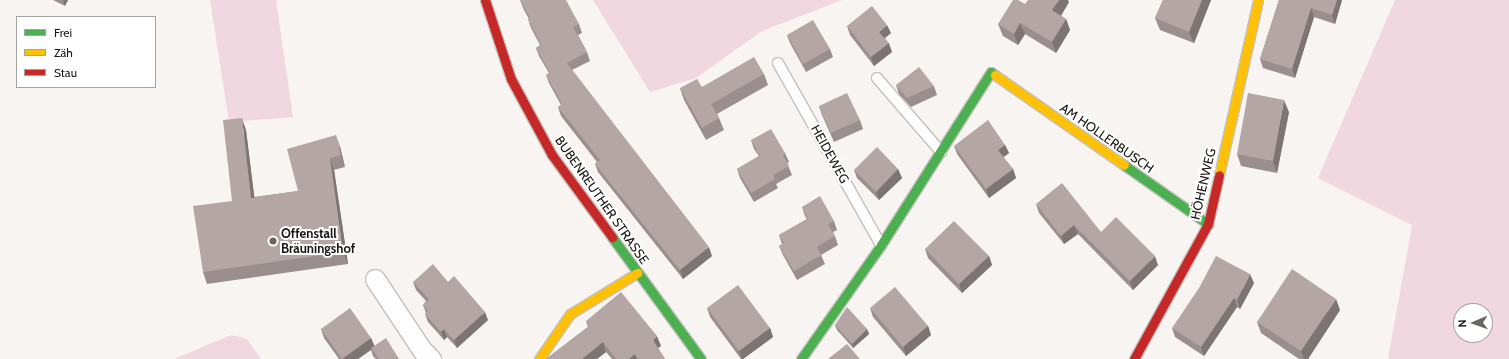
<!DOCTYPE html>
<meta charset="utf-8">
<style>
body{margin:0}
#map{position:relative;width:1509px;height:359px;overflow:hidden;background:#f8f4f1;font-family:Cabin,sans-serif}
div>[style]{position:absolute}
[style*='--x']{left:calc(var(--x)*1px);top:calc(var(--y)*1px);width:calc(var(--w)*1px);rotate:calc(var(--a)*1deg)}
.green>*{inset:0;background:#f1d7df}
.roads{filter:drop-shadow(1px 0 #c3c0be) drop-shadow(-1px 0 #c3c0be) drop-shadow(0 1px #c3c0be) drop-shadow(0 -1px #c3c0be)}
.lane>*{height:10px;margin:-5px;padding:0 5px;transform-origin:5px;border-radius:5px;background:#fefdfd}
.street>*{height:19px;margin:-9.5px;padding:0 9.5px;transform-origin:9.5px;border-radius:9.5px;background:#fefdfd}
.fast>*{height:9px;margin:-4.5px;padding:0 4.5px;transform-origin:4.5px;border-radius:4.5px;background:#4caf50}
.slow>*{height:9px;margin:-4.5px;padding:0 4.5px;transform-origin:4.5px;border-radius:4.5px;background:#ffc107}
.jam>*{height:9px;margin:-4.5px;padding:0 4.5px;transform-origin:4.5px;border-radius:4.5px;background:#c62828}
.wall>*{inset:0;background:#9a8f8e}
.shaded-wall>*{inset:0;background:#7d7474}
.building>*{inset:0;background:#b3a6a5}
.dots>*{width:11px;height:11px;translate:-50% -50%;box-sizing:border-box;border:2px solid #fff;border-radius:50%}
span{translate:-50% -50%;white-space:nowrap;text-align:center;line-height:1.15;-webkit-text-stroke:4px #fff;paint-order:stroke}
.street-label{font-size:13px;color:#1a1816}
.poi-label{font-size:13px;color:#1a1816;font-weight:700}
.left{translate:0 -50%;text-align:left}
.legend{position:absolute;left:16px;top:16px;width:140px;height:72px;box-sizing:border-box;background:#fff;border:1px solid #a3a3a2;margin:0;padding:5px 7px;list-style:none;font-size:12px;color:#1a1816}
.legend li{display:flex;align-items:center;gap:8px;height:20px}
.legend b{width:20px;border:1px solid #a3a3a2}
.north{position:absolute;left:1453px;top:303px;width:40px;height:40px;box-sizing:border-box;background:#fff;border:1px solid #a3a3a2;border-radius:50%;rotate:268deg;font-size:11px;font-weight:700;line-height:16px;text-align:center;color:#1a1816}
.north::after{content:'';display:block;margin:auto;width:14px;height:18px;background:#686563;clip-path:polygon(50% 0,100% 100%,50% 72%,0 100%)}
</style>
<div id="map">
<div class="green">
<div style="clip-path:polygon(210px 0,276px 0,293px 117px,229px 122px)"></div>
<div style="clip-path:polygon(593px 0,842px 0,762px 31px,696px 78px,650px 92px)"></div>
<div style="clip-path:polygon(evenodd,1395px 0,1509px 0,1509px 359px,1388px 359px,1412px 225px,1318px 178px,1395px 0,1461px 311px,1485px 311px,1485px 335px,1461px 335px,1461px 311px)"></div>
<div style="clip-path:polygon(231px 335px,247px 339px,261px 359px,174px 359px)"></div>
</div>
<div class="roads">
<div class="lane">
<div style="--x:778;--y:63;--w:209;--a:60.5"></div>
<div style="--x:877;--y:78;--w:98;--a:49.1"></div>
</div>
<div class="street">
<div style="--x:375;--y:279;--w:85;--a:56.5"></div>
<div style="--x:422;--y:350;--w:13;--a:45"></div>
</div>
<div class="fast">
<div style="--x:1124;--y:165;--w:103;--a:35.1"></div>
<div style="--x:612;--y:237;--w:151;--a:53.9"></div>
<div style="--x:801;--y:359;--w:139;--a:-54.9"></div>
<div style="--x:881;--y:245;--w:205;--a:-57.6"></div>
<div style="--x:991;--y:72;--w:5;--a:37"></div>
</div>
<div class="slow">
<div style="--x:995;--y:75;--w:157;--a:34.9"></div>
<div style="--x:1219;--y:175;--w:179;--a:-77.4"></div>
<div style="--x:539;--y:359;--w:55;--a:-55.4"></div>
<div style="--x:570;--y:314;--w:79;--a:-31.5"></div>
</div>
<div class="jam">
<div style="--x:485;--y:0;--w:83;--a:71.8"></div>
<div style="--x:511;--y:79;--w:86;--a:61.7"></div>
<div style="--x:552;--y:155;--w:102;--a:53.8"></div>
<div style="--x:1134;--y:359;--w:154;--a:-61.3"></div>
<div style="--x:1208;--y:224;--w:50;--a:-77.3"></div>
</div>
</div>
<div class="wall">
<div style="clip-path:polygon(53px 0,68px 0,65px 6px)"></div>
<div style="clip-path:polygon(520px 0,579px 24px,582px 33px,578px 35px,587px 52px,590px 61px,572px 70px,712px 256px,683px 279px,598px 172px,595px 164px,597px 162px,561px 116px,558px 107px,561px 105px,549px 83px,546px 75px,549px 73px,539px 56px,536px 48px,540px 45px,531px 28px,528px 19px,529px 19px,524px 10px)"></div>
<div style="clip-path:polygon(1163px 0,1211px 0,1194px 43px,1160px 30px,1155px 18px)"></div>
<div style="clip-path:polygon(1279px 0,1342px 0,1335px 24px,1314px 17px,1295px 78px,1263px 68px,1260px 59px)"></div>
<div style="clip-path:polygon(1069px 2px,1061px 16px,1066px 19px,1070px 30px,1056px 53px,1025px 34px,1018px 45px,1003px 36px,998px 24px,1025px 4px)"></div>
<div style="clip-path:polygon(847px 26px,891px 33px,885px 38px,892px 52px,874px 66px,850px 35px)"></div>
<div style="clip-path:polygon(787px 35px,830px 49px,833px 57px,806px 72px,790px 43px)"></div>
<div style="clip-path:polygon(764px 74px,768px 85px,717px 114px,719px 118px,724px 130px,706px 140px,684px 100px,680px 88px,702px 87px)"></div>
<div style="clip-path:polygon(896px 85px,934px 86px,937px 95px,911px 107px,899px 94px)"></div>
<div style="clip-path:polygon(819px 106px,860px 120px,863px 129px,834px 142px,822px 115px)"></div>
<div style="clip-path:polygon(1289px 112px,1277px 173px,1241px 166px,1237px 154px)"></div>
<div style="clip-path:polygon(246px 130px,254px 197px,298px 191px,340px 147px,345px 167px,334px 170px,348px 264px,207px 284px,203px 272px,232px 201px)"></div>
<div style="clip-path:polygon(751px 140px,785px 153px,789px 162px,787px 163px,792px 175px,776px 184px,778px 188px,754px 202px,740px 178px,737px 169px,759px 156px,754px 149px)"></div>
<div style="clip-path:polygon(1005px 145px,1009px 153px,1003px 157px,1013px 169px,1016px 178px,989px 198px,957px 154px,954px 146px)"></div>
<div style="clip-path:polygon(898px 169px,902px 178px,879px 200px,857px 178px,854px 170px)"></div>
<div style="clip-path:polygon(1036px 204px,1101px 232px,1158px 265px,1133px 290px,1078px 234px,1064px 244px,1039px 213px)"></div>
<div style="clip-path:polygon(802px 207px,834px 221px,837px 230px,833px 232px,835px 236px,838px 245px,821px 255px,825px 264px,797px 280px,783px 255px,779px 246px,782px 244px,779px 235px,807px 219px,805px 216px)"></div>
<div style="clip-path:polygon(925px 249px,989px 256px,992px 265px,962px 293px,928px 258px)"></div>
<div style="clip-path:polygon(413px 282px,448px 282px,488px 320px,457px 348px,447px 337px,444px 340px,428px 322px,425px 314px,426px 313px,423px 305px,426px 301px,416px 290px)"></div>
<div style="clip-path:polygon(1254px 283px,1240px 309px,1237px 307px,1204px 356px,1175px 337px,1172px 328px)"></div>
<div style="clip-path:polygon(707px 308px,770px 328px,773px 337px,743px 359px,741px 359px,710px 317px)"></div>
<div style="clip-path:polygon(870px 308px,928px 326px,931px 335px,906px 356px,873px 317px)"></div>
<div style="clip-path:polygon(1340px 310px,1308px 359px,1299px 359px,1261px 333px,1257px 322px)"></div>
<div style="clip-path:polygon(586px 321px,661px 346px,658px 348px,665px 359px,612px 359px,606px 352px,597px 359px,546px 359px,588px 327px)"></div>
<div style="clip-path:polygon(835px 325px,867px 329px,869px 334px,853px 348px,837px 330px)"></div>
<div style="clip-path:polygon(321px 329px,371px 338px,374px 346px,399px 359px,376px 359px,373px 356px,371px 350px,358px 359px,339px 359px,324px 338px)"></div>
</div>
<div class="shaded-wall">
<div style="clip-path:polygon(63px 0,68px 0,65px 6px)"></div>
<div style="clip-path:polygon(1059px 0,1068px 0,1069px 2px,1057px 22px,1052px 10px)"></div>
<div style="clip-path:polygon(1202px 0,1211px 0,1194px 43px,1189px 32px)"></div>
<div style="clip-path:polygon(1337px 0,1342px 0,1335px 24px,1332px 15px)"></div>
<div style="clip-path:polygon(1311px 8px,1314px 17px,1295px 78px,1292px 69px)"></div>
<div style="clip-path:polygon(1066px 19px,1070px 30px,1056px 53px,1052px 42px)"></div>
<div style="clip-path:polygon(1020px 23px,1025px 34px,1018px 45px,1014px 34px)"></div>
<div style="clip-path:polygon(887px 25px,891px 33px,882px 40px,879px 32px)"></div>
<div style="clip-path:polygon(889px 43px,892px 52px,874px 66px,871px 57px)"></div>
<div style="clip-path:polygon(1284px 100px,1289px 112px,1277px 173px,1273px 161px)"></div>
<div style="clip-path:polygon(242px 118px,246px 130px,256px 210px,251px 198px)"></div>
<div style="clip-path:polygon(336px 135px,340px 147px,345px 167px,341px 155px)"></div>
<div style="clip-path:polygon(1005px 145px,1009px 153px,1001px 159px,998px 150px)"></div>
<div style="clip-path:polygon(330px 158px,334px 170px,348px 264px,343px 252px)"></div>
<div style="clip-path:polygon(898px 169px,902px 178px,879px 200px,876px 192px)"></div>
<div style="clip-path:polygon(1013px 169px,1016px 178px,989px 198px,986px 189px)"></div>
<div style="clip-path:polygon(1074px 225px,1078px 234px,1064px 244px,1061px 236px)"></div>
<div style="clip-path:polygon(709px 247px,712px 256px,683px 279px,680px 270px)"></div>
<div style="clip-path:polygon(989px 256px,992px 265px,962px 293px,959px 284px)"></div>
<div style="clip-path:polygon(1155px 256px,1158px 265px,1133px 290px,1130px 281px)"></div>
<div style="clip-path:polygon(1250px 274px,1254px 283px,1240px 309px,1237px 300px)"></div>
<div style="clip-path:polygon(1234px 298px,1237px 307px,1204px 356px,1201px 347px)"></div>
<div style="clip-path:polygon(1336px 299px,1340px 310px,1308px 359px,1304px 359px,1301px 351px)"></div>
<div style="clip-path:polygon(485px 312px,488px 320px,457px 348px,454px 340px)"></div>
<div style="clip-path:polygon(928px 326px,931px 335px,906px 356px,903px 347px)"></div>
<div style="clip-path:polygon(770px 328px,773px 337px,743px 359px,742px 359px,739px 351px)"></div>
<div style="clip-path:polygon(444px 329px,447px 337px,444px 340px,441px 332px)"></div>
<div style="clip-path:polygon(867px 329px,869px 334px,853px 348px,852px 344px)"></div>
<div style="clip-path:polygon(657px 336px,661px 346px,656px 349px,653px 340px)"></div>
<div style="clip-path:polygon(371px 338px,375px 347px,358px 359px,342px 359px)"></div>
<div style="clip-path:polygon(603px 342px,606px 352px,597px 359px,582px 359px)"></div>
<div style="clip-path:polygon(635px 354px,637px 359px,629px 359px)"></div>
</div>
<div class="building">
<div style="clip-path:polygon(520px 0,566px 0,579px 24px,573px 27px,587px 52px,567px 63px,709px 247px,680px 270px,595px 164px,600px 160px,558px 107px,562px 104px,546px 75px,550px 73px,536px 48px,541px 45px,528px 19px,530px 18px)"></div>
<div style="clip-path:polygon(1013px 0,1018px 0,1025px 4px,1028px 0,1059px 0,1052px 10px,1066px 19px,1052px 42px,1020px 23px,1014px 34px,998px 24px)"></div>
<div style="clip-path:polygon(1163px 0,1202px 0,1189px 32px,1155px 18px)"></div>
<div style="clip-path:polygon(1279px 0,1337px 0,1332px 15px,1311px 8px,1292px 69px,1260px 59px)"></div>
<div style="clip-path:polygon(872px 6px,887px 25px,879px 32px,889px 43px,871px 57px,847px 26px)"></div>
<div style="clip-path:polygon(813px 20px,830px 49px,803px 64px,787px 35px)"></div>
<div style="clip-path:polygon(754px 57px,764px 74px,711px 104px,719px 118px,702px 128px,680px 88px,697px 79px,702px 87px)"></div>
<div style="clip-path:polygon(919px 67px,934px 86px,907px 98px,896px 85px)"></div>
<div style="clip-path:polygon(847px 93px,860px 120px,831px 133px,819px 106px)"></div>
<div style="clip-path:polygon(1248px 93px,1284px 100px,1273px 161px,1237px 154px)"></div>
<div style="clip-path:polygon(242px 118px,251px 198px,298px 191px,287px 149px,336px 135px,341px 155px,330px 158px,343px 252px,203px 272px,193px 206px,232px 201px,223px 120px)"></div>
<div style="clip-path:polygon(988px 120px,1005px 145px,998px 150px,1013px 169px,986px 189px,954px 146px)"></div>
<div style="clip-path:polygon(771px 129px,785px 153px,783px 155px,789px 166px,773px 175px,775px 179px,751px 193px,737px 169px,760px 156px,751px 140px)"></div>
<div style="clip-path:polygon(877px 147px,898px 169px,876px 192px,854px 170px)"></div>
<div style="clip-path:polygon(1062px 183px,1101px 232px,1116px 217px,1155px 256px,1130px 281px,1074px 225px,1061px 236px,1036px 204px)"></div>
<div style="clip-path:polygon(820px 196px,834px 221px,828px 224px,835px 236px,817px 247px,821px 255px,794px 271px,779px 246px,784px 243px,779px 235px,808px 219px,802px 207px)"></div>
<div style="clip-path:polygon(954px 221px,989px 256px,959px 284px,925px 249px)"></div>
<div style="clip-path:polygon(1216px 256px,1250px 274px,1237px 300px,1234px 298px,1201px 347px,1172px 328px,1199px 288px)"></div>
<div style="clip-path:polygon(433px 264px,448px 282px,454px 276px,485px 312px,454px 340px,444px 329px,441px 332px,425px 314px,428px 311px,423px 305px,429px 299px,413px 282px)"></div>
<div style="clip-path:polygon(1292px 269px,1336px 299px,1301px 351px,1257px 322px)"></div>
<div style="clip-path:polygon(738px 285px,770px 328px,739px 351px,707px 308px)"></div>
<div style="clip-path:polygon(895px 287px,928px 326px,903px 347px,870px 308px)"></div>
<div style="clip-path:polygon(621px 292px,657px 336px,653px 340px,665px 359px,638px 359px,635px 354px,629px 359px,616px 359px,603px 342px,582px 359px,546px 359px,589px 326px,586px 321px)"></div>
<div style="clip-path:polygon(847px 307px,867px 329px,852px 344px,835px 325px)"></div>
<div style="clip-path:polygon(350px 308px,371px 338px,342px 359px,321px 329px)"></div>
<div style="clip-path:polygon(386px 338px,399px 359px,379px 359px,371px 348px)"></div>
<div style="clip-path:polygon(847px 344px,860px 359px,828px 359px)"></div>
</div>
<div class="dots">
<div style="left:273px;top:241px;background:#686563"></div>
</div>
<div class="street-label">
<span style="left:1107px;top:138px;rotate:35deg">AM HOLLERBUSCH</span>
<span style="left:830px;top:154px;rotate:61deg">HEIDEWEG</span>
<span style="left:1203px;top:184px;rotate:-77deg">HÖHENWEG</span>
<span style="left:602px;top:200px;rotate:55deg">BUBENREUTHER STRASSE</span>
</div>
<div class="poi-label">
<span class="left" style="left:281px;top:241px">Offenstall<br>Bräuningshof</span>
</div>
<ul class="legend">
<li><b style="height:5px;background:#4caf50"></b>Frei</li>
<li><b style="height:5px;background:#ffc107"></b>Zäh</li>
<li><b style="height:5px;background:#c62828"></b>Stau</li>
</ul>
<div class="north">N</div>
</div>
